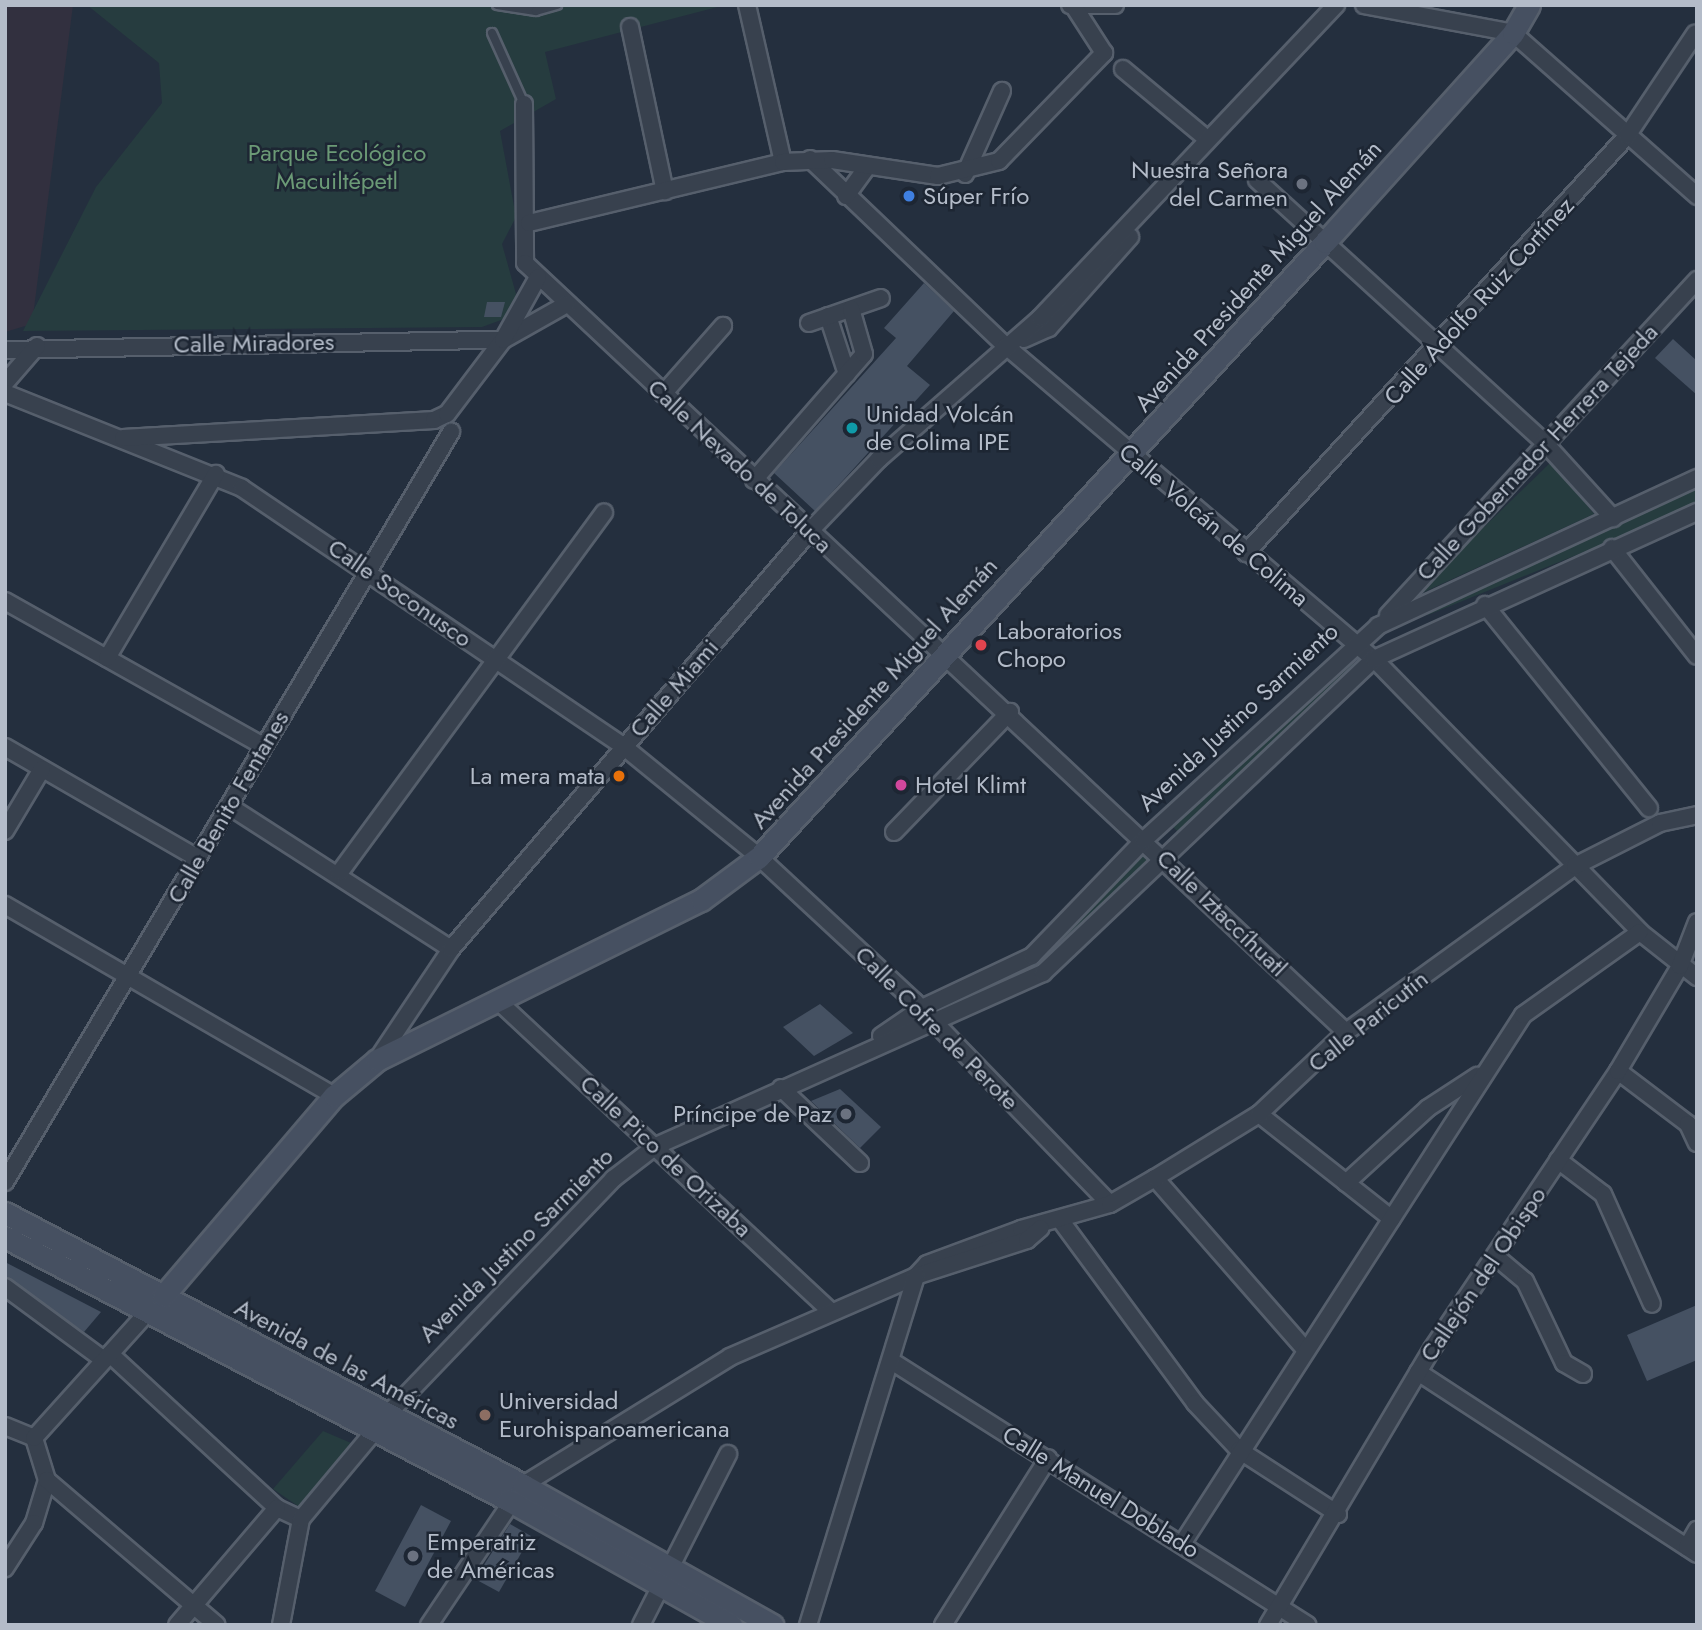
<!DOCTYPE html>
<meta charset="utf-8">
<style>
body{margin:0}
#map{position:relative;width:1702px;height:1630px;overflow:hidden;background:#242f3e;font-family:Jost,sans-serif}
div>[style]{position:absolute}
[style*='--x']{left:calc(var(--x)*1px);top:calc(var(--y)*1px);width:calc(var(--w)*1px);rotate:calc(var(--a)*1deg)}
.medical>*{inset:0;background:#32303f}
.green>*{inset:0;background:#263c3f}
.building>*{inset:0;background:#455162}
.roads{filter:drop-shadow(2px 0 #565f6c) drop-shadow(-2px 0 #565f6c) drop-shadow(0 2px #565f6c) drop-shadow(0 -2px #565f6c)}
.lane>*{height:8px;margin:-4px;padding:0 4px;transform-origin:4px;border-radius:4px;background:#38414e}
.street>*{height:16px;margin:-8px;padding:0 8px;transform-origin:8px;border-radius:8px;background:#38414e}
.secondary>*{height:21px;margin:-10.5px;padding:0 10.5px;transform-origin:10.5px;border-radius:10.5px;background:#465061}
.dots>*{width:19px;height:19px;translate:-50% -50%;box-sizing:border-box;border:4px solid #1d2633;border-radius:50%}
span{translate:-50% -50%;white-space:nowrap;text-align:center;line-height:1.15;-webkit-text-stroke:5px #1d2633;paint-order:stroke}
.park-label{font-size:24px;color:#6b9a76}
.poi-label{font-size:24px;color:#b4bcc9}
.right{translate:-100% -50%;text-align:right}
.left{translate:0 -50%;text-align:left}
.street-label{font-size:24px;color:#b4bcc9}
.frame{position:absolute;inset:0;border:7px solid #b4bcc9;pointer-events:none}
</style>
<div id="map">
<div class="medical">
<div style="clip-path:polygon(5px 5px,73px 5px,32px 324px,5px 332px)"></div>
</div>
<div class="green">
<div style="clip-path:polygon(87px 5px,725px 5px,545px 52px,556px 99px,500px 131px,516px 217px,502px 244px,516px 294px,512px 316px,482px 327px,23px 331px,96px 187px,162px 103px,159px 63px)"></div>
<div style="clip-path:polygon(1552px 461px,1594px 514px,1411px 598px)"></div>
<div style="clip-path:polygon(1697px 487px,1697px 503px,1685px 511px,1428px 615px,1424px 606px)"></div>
<div style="clip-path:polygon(1346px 658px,1355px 665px,1180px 834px,1173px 827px)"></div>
<div style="clip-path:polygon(1143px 856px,1149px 862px,1037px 974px,949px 1006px,1033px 965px)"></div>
<div style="clip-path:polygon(323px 1431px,351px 1443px,301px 1508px,273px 1489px)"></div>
</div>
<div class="building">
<div style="clip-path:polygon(924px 283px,954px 311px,907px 366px,930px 385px,815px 511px,774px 473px,896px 338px,884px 328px)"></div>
<div style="clip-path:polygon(487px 302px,505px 302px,501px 317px,484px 317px)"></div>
<div style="clip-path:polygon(1673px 339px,1697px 361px,1697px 395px,1655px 358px)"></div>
<div style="clip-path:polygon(820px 1004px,853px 1033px,814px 1056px,783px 1027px)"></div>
<div style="clip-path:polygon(840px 1089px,881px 1127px,860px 1148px,811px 1101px)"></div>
<div style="clip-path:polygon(5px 1262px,101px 1312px,84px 1332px,5px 1277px)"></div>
<div style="clip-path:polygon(1697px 1305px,1697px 1360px,1647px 1381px,1627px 1335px)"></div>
<div style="clip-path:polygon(421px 1505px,451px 1521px,405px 1607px,375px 1591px)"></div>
<div style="clip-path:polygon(510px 1524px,531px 1536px,499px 1592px,475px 1579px)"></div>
</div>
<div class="roads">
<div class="lane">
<div style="--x:497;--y:5;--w:39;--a:9"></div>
<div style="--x:536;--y:11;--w:22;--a:-16"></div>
<div style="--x:492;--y:33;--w:78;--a:65.7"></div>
</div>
<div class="street">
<div style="--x:747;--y:5;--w:161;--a:77.1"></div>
<div style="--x:1070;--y:5;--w:45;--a:0"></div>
<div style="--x:1364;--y:5;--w:152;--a:10.6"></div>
<div style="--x:1513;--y:33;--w:246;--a:41.5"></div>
<div style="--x:630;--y:27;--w:168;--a:78"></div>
<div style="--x:1123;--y:69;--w:109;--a:39.8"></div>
<div style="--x:524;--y:104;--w:159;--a:89.6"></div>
<div style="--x:525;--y:263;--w:1125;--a:43.13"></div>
<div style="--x:810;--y:159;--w:271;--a:43.7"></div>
<div style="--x:1006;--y:346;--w:483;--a:40.4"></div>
<div style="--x:1374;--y:659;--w:381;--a:45.7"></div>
<div style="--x:1640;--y:932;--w:73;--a:38.3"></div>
<div style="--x:965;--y:174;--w:91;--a:-66"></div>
<div style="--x:1257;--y:180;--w:389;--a:42.4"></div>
<div style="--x:1544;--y:442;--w:103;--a:47.8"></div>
<div style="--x:846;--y:196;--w:34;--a:-54"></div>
<div style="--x:529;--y:223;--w:261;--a:-13.5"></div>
<div style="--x:783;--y:162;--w:49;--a:-2.3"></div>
<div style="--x:832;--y:160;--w:107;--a:8.6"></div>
<div style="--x:938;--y:176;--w:63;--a:-13.8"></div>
<div style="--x:999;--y:161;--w:151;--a:-45.8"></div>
<div style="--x:1104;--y:53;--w:54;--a:-122.8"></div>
<div style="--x:828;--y:316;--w:61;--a:71.9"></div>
<div style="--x:809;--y:323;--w:76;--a:-19.1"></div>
<div style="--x:1024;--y:339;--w:27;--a:-24"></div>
<div style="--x:1049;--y:328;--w:122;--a:-48.3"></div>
<div style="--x:5;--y:350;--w:498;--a:-1.2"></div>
<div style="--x:503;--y:340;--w:73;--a:-29.4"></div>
<div style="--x:5;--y:383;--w:49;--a:-49.1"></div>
<div style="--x:5;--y:393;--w:255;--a:21.8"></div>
<div style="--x:242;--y:488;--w:460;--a:34.1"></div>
<div style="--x:623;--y:746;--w:176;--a:39.2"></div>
<div style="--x:759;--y:857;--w:212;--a:42.9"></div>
<div style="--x:914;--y:1001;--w:282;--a:46"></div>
<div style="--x:663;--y:394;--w:91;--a:-48.6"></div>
<div style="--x:123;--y:438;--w:312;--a:-3.3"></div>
<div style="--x:434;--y:420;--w:14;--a:-25"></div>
<div style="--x:447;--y:414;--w:93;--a:-52.9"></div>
<div style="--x:503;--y:340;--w:72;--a:-60.9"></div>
<div style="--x:754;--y:480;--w:167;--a:-48.9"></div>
<div style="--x:864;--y:354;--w:47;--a:-106.1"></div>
<div style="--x:1612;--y:548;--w:137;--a:51.8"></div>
<div style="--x:1246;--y:553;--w:565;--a:-47.58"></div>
<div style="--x:1627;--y:136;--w:123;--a:-56.3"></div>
<div style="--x:5;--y:601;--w:296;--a:29.3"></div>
<div style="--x:1485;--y:605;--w:261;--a:51.1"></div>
<div style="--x:1388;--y:615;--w:456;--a:-47.3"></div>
<div style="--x:107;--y:658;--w:214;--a:-59.4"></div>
<div style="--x:5;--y:747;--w:222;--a:30"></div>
<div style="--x:229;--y:806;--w:264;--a:32.8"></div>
<div style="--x:5;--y:831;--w:72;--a:-59.2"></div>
<div style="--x:894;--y:832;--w:167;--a:-46"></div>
<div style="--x:340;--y:872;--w:446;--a:-53.7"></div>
<div style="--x:5;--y:905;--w:380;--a:30.1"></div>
<div style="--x:498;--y:1001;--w:456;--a:43"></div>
<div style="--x:881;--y:1036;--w:50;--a:-34.3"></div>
<div style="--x:922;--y:1008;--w:122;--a:-25.3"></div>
<div style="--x:1032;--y:956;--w:161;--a:-46"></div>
<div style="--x:1144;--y:840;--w:317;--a:-42.4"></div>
<div style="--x:1378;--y:626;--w:352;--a:-24.9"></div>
<div style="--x:377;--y:1060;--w:133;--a:-56.3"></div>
<div style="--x:451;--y:949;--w:550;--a:-49.35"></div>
<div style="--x:809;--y:532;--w:101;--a:-46.2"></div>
<div style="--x:879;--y:459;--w:214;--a:-41.2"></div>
<div style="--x:1040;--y:318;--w:431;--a:-46.6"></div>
<div style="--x:1618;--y:1071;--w:88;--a:37.1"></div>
<div style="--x:1688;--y:1124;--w:21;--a:65"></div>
<div style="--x:781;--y:1088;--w:109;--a:43.5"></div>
<div style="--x:1259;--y:1114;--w:169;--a:38.3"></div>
<div style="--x:1558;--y:1160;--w:56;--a:37.1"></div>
<div style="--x:1603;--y:1194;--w:120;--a:66"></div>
<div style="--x:1155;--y:1178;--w:225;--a:48.8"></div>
<div style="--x:5;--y:1182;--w:873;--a:-59.26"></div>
<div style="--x:1346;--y:1183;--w:111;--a:-42.4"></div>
<div style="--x:1428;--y:1108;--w:59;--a:-33.1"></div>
<div style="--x:1061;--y:1221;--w:226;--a:53.6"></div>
<div style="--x:1195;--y:1403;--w:64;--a:46.9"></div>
<div style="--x:1239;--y:1450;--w:118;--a:32.9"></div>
<div style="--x:1495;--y:1256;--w:39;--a:40"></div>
<div style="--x:1525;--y:1281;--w:91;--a:64.6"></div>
<div style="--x:1564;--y:1363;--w:22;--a:30"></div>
<div style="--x:916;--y:1276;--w:16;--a:-47"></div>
<div style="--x:927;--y:1264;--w:100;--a:-20.4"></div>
<div style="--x:1021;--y:1229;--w:92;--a:-15.7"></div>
<div style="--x:1110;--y:1204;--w:52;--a:-30"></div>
<div style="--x:1155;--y:1178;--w:122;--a:-31.6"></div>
<div style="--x:1259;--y:1114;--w:120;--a:-43.3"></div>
<div style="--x:1346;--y:1032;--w:283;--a:-35.9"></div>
<div style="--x:1575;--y:866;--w:95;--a:-26.8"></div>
<div style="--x:1660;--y:823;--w:38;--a:-12"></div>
<div style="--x:5;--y:1287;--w:123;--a:36.4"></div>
<div style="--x:110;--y:1354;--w:227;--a:42.7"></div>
<div style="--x:277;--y:1508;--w:26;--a:25"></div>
<div style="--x:893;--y:1362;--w:491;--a:32.4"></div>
<div style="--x:1418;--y:1372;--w:333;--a:33.1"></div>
<div style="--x:385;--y:1417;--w:330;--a:-46.2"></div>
<div style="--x:613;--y:1179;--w:54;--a:-37.5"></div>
<div style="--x:656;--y:1146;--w:424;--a:-24.1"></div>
<div style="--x:1043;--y:973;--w:456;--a:-43.5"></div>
<div style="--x:1374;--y:659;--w:355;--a:-24.5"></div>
<div style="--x:5;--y:1426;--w:31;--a:22"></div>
<div style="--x:34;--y:1438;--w:44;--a:72.8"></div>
<div style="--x:47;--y:1480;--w:45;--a:106.8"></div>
<div style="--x:34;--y:1523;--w:54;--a:122.8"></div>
<div style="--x:34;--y:1438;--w:179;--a:-47.9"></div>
<div style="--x:47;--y:1480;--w:223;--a:40.5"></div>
<div style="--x:1182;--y:1544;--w:629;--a:-57.19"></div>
<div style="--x:1523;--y:1015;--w:143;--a:-35.4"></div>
<div style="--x:1687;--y:1547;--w:20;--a:-60"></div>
<div style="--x:177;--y:1625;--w:154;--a:-49.5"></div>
<div style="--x:281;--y:1625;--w:108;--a:-79.3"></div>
<div style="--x:301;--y:1519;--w:112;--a:-50.1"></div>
<div style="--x:429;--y:1625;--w:169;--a:-56.1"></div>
<div style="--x:523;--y:1485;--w:243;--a:-31.7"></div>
<div style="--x:730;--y:1357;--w:203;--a:-23.5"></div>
<div style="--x:916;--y:1276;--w:117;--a:-18"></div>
<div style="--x:1027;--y:1240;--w:18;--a:-41"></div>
<div style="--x:641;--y:1625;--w:192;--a:-63"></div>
<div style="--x:808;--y:1625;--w:365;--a:-72.8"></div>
<div style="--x:943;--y:1625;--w:197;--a:-57.8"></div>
<div style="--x:1268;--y:1625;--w:321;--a:-59.3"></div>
<div style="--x:1432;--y:1349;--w:334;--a:-56.2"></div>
<div style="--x:1618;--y:1071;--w:122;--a:-59.4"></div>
<div style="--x:1680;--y:966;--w:47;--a:-68.9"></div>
</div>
<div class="secondary">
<div style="--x:5;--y:1213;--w:585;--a:27.7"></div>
<div style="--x:523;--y:1485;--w:286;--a:29.3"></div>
<div style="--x:5;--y:1237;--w:568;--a:27.6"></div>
<div style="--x:508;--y:1500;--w:256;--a:29.3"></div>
<div style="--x:163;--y:1296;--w:263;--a:-49.5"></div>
<div style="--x:334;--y:1096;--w:56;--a:-39.9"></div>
<div style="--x:377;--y:1060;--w:361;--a:-26.3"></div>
<div style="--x:701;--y:900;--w:72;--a:-36.6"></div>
<div style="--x:759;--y:857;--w:836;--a:-47.38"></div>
<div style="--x:1325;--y:242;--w:281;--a:-48"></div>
<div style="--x:1513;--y:33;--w:32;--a:-60"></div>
</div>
</div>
<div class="dots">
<div style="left:1302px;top:184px;background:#6b7280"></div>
<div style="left:909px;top:196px;background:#3f7fe0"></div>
<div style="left:852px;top:428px;background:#0f9aa8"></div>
<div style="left:981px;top:645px;background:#e0444e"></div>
<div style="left:619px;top:776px;background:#e8710a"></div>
<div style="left:901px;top:785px;background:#d1479c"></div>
<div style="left:846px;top:1114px;background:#6b7280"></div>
<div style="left:485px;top:1415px;background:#8d6e63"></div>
<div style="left:413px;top:1556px;background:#6b7280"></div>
</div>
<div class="park-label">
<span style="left:337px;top:167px">Parque Ecológico<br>Macuiltépetl</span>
</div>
<div class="poi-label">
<span class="right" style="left:1288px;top:184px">Nuestra Señora<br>del Carmen</span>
<span class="left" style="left:923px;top:196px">Súper Frío</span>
<span class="left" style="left:866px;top:428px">Unidad Volcán<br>de Colima IPE</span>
<span class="left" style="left:997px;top:645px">Laboratorios<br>Chopo</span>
<span class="right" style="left:605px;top:776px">La mera mata</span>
<span class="left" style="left:915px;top:785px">Hotel Klimt</span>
<span class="right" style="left:832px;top:1114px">Príncipe de Paz</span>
<span class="left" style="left:499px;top:1415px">Universidad<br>Eurohispanoamericana</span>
<span class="left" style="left:427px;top:1556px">Emperatriz<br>de Américas</span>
</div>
<div class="street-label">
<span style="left:1258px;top:276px;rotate:-48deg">Avenida Presidente Miguel Alemán</span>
<span style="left:1479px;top:301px;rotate:-48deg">Calle Adolfo Ruiz Cortínez</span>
<span style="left:254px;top:343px;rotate:-1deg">Calle Miradores</span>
<span style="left:1537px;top:452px;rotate:-47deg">Calle Gobernador Herrera Tejeda</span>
<span style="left:740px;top:466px;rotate:43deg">Calle Nevado de Toluca</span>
<span style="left:1214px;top:525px;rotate:40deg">Calle Volcán de Colima</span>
<span style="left:400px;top:593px;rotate:35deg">Calle Soconusco</span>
<span style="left:674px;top:688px;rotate:-49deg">Calle Miami</span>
<span style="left:874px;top:693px;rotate:-48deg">Avenida Presidente Miguel Alemán</span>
<span style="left:1238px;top:717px;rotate:-43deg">Avenida Justino Sarmiento</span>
<span style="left:228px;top:807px;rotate:-60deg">Calle Benito Fentanes</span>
<span style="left:1222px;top:913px;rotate:44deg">Calle Iztaccíhuatl</span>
<span style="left:1368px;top:1021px;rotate:-39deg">Calle Paricutín</span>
<span style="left:937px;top:1028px;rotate:45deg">Calle Cofre de Perote</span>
<span style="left:666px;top:1156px;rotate:43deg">Calle Pico de Orizaba</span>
<span style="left:516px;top:1245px;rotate:-45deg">Avenida Justino Sarmiento</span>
<span style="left:1483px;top:1274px;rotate:-56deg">Callejón del Obispo</span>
<span style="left:347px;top:1364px;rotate:28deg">Avenida de las Américas</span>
<span style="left:1101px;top:1492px;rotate:32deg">Calle Manuel Doblado</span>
</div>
<div class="frame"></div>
</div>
